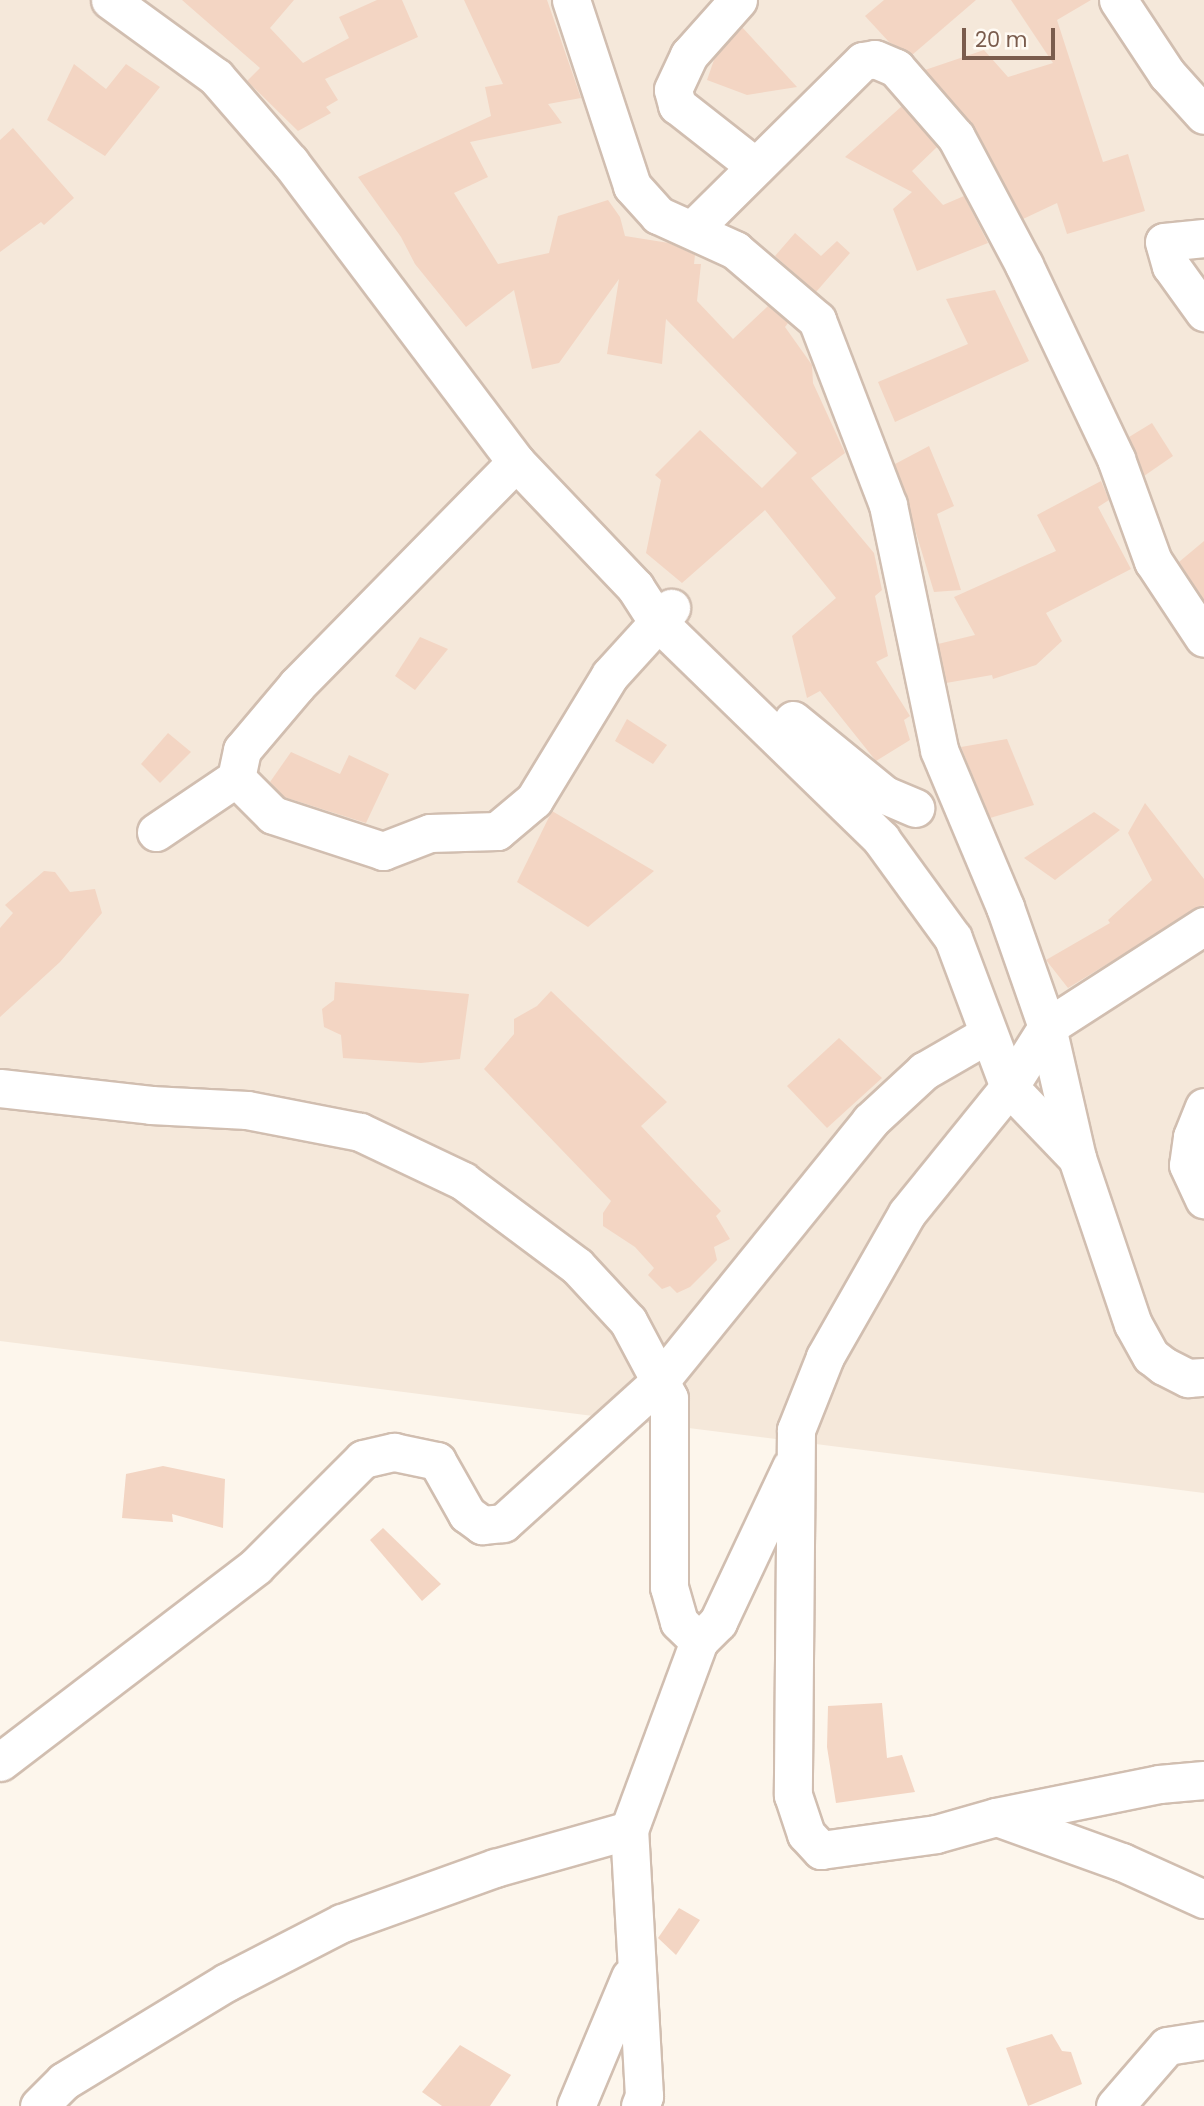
<!DOCTYPE html>
<style>
body{margin:0}
#map{position:relative;width:1204px;height:2106px;overflow:hidden;background:#fdf6ec;font-family:Poppins,sans-serif}
div>[style]{position:absolute}
[style*='--x']{left:calc(var(--x)*1px);top:calc(var(--y)*1px);width:calc(var(--w)*1px);rotate:calc(var(--a)*1deg)}
.residential>*{inset:0;background:#f5e8da}
.building>*{inset:0;background:#f3d5c3}
.roads{filter:drop-shadow(2px 0 #d1beb0) drop-shadow(-2px 0 #d1beb0) drop-shadow(0 2px #d1beb0) drop-shadow(0 -2px #d1beb0)}
.minor>*{height:37px;margin:-18.5px;padding:0 18.5px;transform-origin:18.5px;border-radius:18.5px;background:#fff}
span{translate:-50% -50%;white-space:nowrap;text-align:center;line-height:1.15;-webkit-text-stroke:5px #fffaf3;paint-order:stroke}
.scale{position:absolute;left:962px;top:28px;width:93px;height:32px;box-sizing:border-box;border:4px solid #7a5c4d;border-top:0;padding-left:9px;font-size:21px;line-height:24px;white-space:nowrap;color:#7a5c4d;-webkit-text-stroke:5px #fffaf3;paint-order:stroke}
</style>
<div id="map">
<div class="residential">
<div style="clip-path:polygon(0 0,1204px 0,1204px 1493px,0 1341px)"></div>
</div>
<div class="building">
<div style="clip-path:polygon(182px 0,294px 0,270px 28px,303px 63px,349px 38px,339px 17px,377px 0,402px 0,418px 37px,325px 79px,338px 100px,326px 107px,331px 113px,298px 131px,247px 81px,260px 68px)"></div>
<div style="clip-path:polygon(464px 0,547px 0,581px 98px,548px 104px,562px 123px,470px 142px,488px 177px,454px 193px,498px 264px,549px 253px,558px 216px,608px 200px,620px 217px,625px 236px,669px 243px,695px 255px,694px 264px,701px 264px,697px 301px,733px 339px,768px 306px,788px 323px,785px 327px,812px 365px,813px 383px,845px 453px,811px 478px,874px 553px,882px 590px,875px 596px,888px 656px,876px 662px,910px 716px,904px 720px,910px 740px,876px 761px,820px 691px,807px 698px,792px 636px,836px 598px,765px 510px,682px 583px,646px 553px,661px 480px,655px 475px,700px 430px,762px 488px,797px 453px,666px 319px,662px 364px,607px 354px,619px 279px,559px 363px,532px 369px,514px 290px,466px 327px,415px 264px,401px 237px,358px 177px,491px 116px,485px 87px,503px 84px)"></div>
<div style="clip-path:polygon(884px 0,976px 0,912px 55px,889px 42px,865px 16px)"></div>
<div style="clip-path:polygon(1011px 0,1091px 0,1057px 20px,1103px 162px,1128px 154px,1145px 211px,1067px 234px,1057px 203px,1023px 219px,974px 127px,925px 70px,984px 50px,1008px 77px,1053px 63px)"></div>
<div style="clip-path:polygon(742px 27px,797px 87px,747px 95px,707px 80px,715px 57px)"></div>
<div style="clip-path:polygon(74px 64px,106px 89px,126px 64px,160px 87px,105px 156px,47px 120px)"></div>
<div style="clip-path:polygon(902px 106px,937px 147px,912px 171px,943px 205px,964px 196px,988px 243px,917px 271px,893px 209px,912px 192px,845px 157px)"></div>
<div style="clip-path:polygon(13px 128px,74px 198px,44px 225px,41px 222px,0 252px,0 140px)"></div>
<div style="clip-path:polygon(795px 233px,821px 256px,837px 241px,850px 253px,816px 292px,775px 256px)"></div>
<div style="clip-path:polygon(995px 290px,1029px 361px,895px 422px,878px 382px,968px 344px,946px 299px)"></div>
<div style="clip-path:polygon(1152px 423px,1173px 456px,1144px 476px,1129px 437px)"></div>
<div style="clip-path:polygon(929px 446px,954px 506px,937px 514px,961px 590px,934px 592px,895px 464px)"></div>
<div style="clip-path:polygon(1101px 481px,1109px 500px,1098px 507px,1131px 569px,1046px 613px,1062px 641px,1036px 665px,993px 679px,992px 675px,946px 683px,938px 644px,975px 635px,954px 597px,1056px 551px,1037px 515px)"></div>
<div style="clip-path:polygon(1204px 541px,1204px 600px,1179px 562px)"></div>
<div style="clip-path:polygon(420px 637px,448px 649px,415px 690px,395px 676px)"></div>
<div style="clip-path:polygon(627px 719px,667px 745px,653px 764px,615px 741px)"></div>
<div style="clip-path:polygon(168px 733px,191px 752px,160px 783px,141px 764px)"></div>
<div style="clip-path:polygon(1007px 739px,1034px 805px,990px 818px,961px 747px)"></div>
<div style="clip-path:polygon(291px 752px,340px 774px,349px 755px,389px 774px,366px 823px,284px 797px,270px 782px)"></div>
<div style="clip-path:polygon(1145px 803px,1204px 879px,1204px 905px,1068px 988px,1046px 960px,1110px 923px,1108px 920px,1152px 880px,1128px 833px)"></div>
<div style="clip-path:polygon(552px 811px,654px 871px,588px 927px,517px 882px)"></div>
<div style="clip-path:polygon(1094px 812px,1120px 830px,1055px 880px,1024px 858px)"></div>
<div style="clip-path:polygon(44px 871px,55px 872px,70px 892px,95px 889px,102px 913px,60px 962px,0 1017px,0 928px,13px 913px,5px 905px)"></div>
<div style="clip-path:polygon(335px 982px,469px 994px,460px 1059px,421px 1063px,343px 1058px,341px 1035px,324px 1027px,322px 1009px,334px 1000px)"></div>
<div style="clip-path:polygon(551px 991px,667px 1102px,641px 1126px,721px 1211px,716px 1216px,730px 1239px,714px 1247px,717px 1260px,690px 1287px,677px 1293px,670px 1286px,662px 1289px,648px 1275px,654px 1268px,635px 1247px,603px 1226px,603px 1213px,611px 1201px,484px 1069px,514px 1034px,514px 1019px,537px 1006px)"></div>
<div style="clip-path:polygon(839px 1038px,882px 1078px,827px 1128px,787px 1086px)"></div>
<div style="clip-path:polygon(163px 1466px,225px 1479px,223px 1528px,172px 1514px,173px 1522px,122px 1518px,126px 1474px)"></div>
<div style="clip-path:polygon(383px 1528px,441px 1584px,422px 1601px,370px 1540px)"></div>
<div style="clip-path:polygon(882px 1703px,887px 1758px,902px 1755px,915px 1792px,836px 1803px,827px 1747px,828px 1706px)"></div>
<div style="clip-path:polygon(679px 1908px,700px 1920px,676px 1955px,658px 1938px)"></div>
<div style="clip-path:polygon(1052px 2034px,1062px 2051px,1071px 2052px,1082px 2084px,1028px 2106px,1006px 2048px)"></div>
<div style="clip-path:polygon(460px 2045px,511px 2075px,490px 2106px,442px 2106px,422px 2092px)"></div>
</div>
<div class="roads">
<div class="minor">
<div style="--x:110;--y:0;--w:131;--a:36"></div>
<div style="--x:216;--y:77;--w:113;--a:49"></div>
<div style="--x:290;--y:162;--w:376;--a:53"></div>
<div style="--x:516;--y:462;--w:173;--a:46.4"></div>
<div style="--x:635;--y:587;--w:40;--a:57.1"></div>
<div style="--x:657;--y:621;--w:313;--a:44.2"></div>
<div style="--x:881;--y:839;--w:122;--a:54"></div>
<div style="--x:953;--y:938;--w:159;--a:69.4"></div>
<div style="--x:1009;--y:1087;--w:98;--a:46.2"></div>
<div style="--x:571;--y:0;--w:196;--a:71.8"></div>
<div style="--x:632;--y:186;--w:39;--a:48"></div>
<div style="--x:658;--y:215;--w:85;--a:24.4"></div>
<div style="--x:735;--y:250;--w:108;--a:40.5"></div>
<div style="--x:817;--y:320;--w:198;--a:69"></div>
<div style="--x:888;--y:505;--w:250;--a:78.2"></div>
<div style="--x:939;--y:750;--w:170;--a:67.2"></div>
<div style="--x:1005;--y:907;--w:127;--a:70.7"></div>
<div style="--x:1047;--y:1027;--w:134;--a:77.1"></div>
<div style="--x:1077;--y:1158;--w:175;--a:71.4"></div>
<div style="--x:1133;--y:1324;--w:37;--a:61"></div>
<div style="--x:1151;--y:1356;--w:16;--a:38"></div>
<div style="--x:1164;--y:1366;--w:27;--a:27"></div>
<div style="--x:1188;--y:1378;--w:16;--a:-4"></div>
<div style="--x:738;--y:0;--w:74;--a:131.7"></div>
<div style="--x:689;--y:55;--w:38;--a:115"></div>
<div style="--x:673;--y:90;--w:16;--a:75"></div>
<div style="--x:677;--y:105;--w:100;--a:38.1"></div>
<div style="--x:1118;--y:0;--w:89;--a:56.5"></div>
<div style="--x:1167;--y:74;--w:55;--a:47.9"></div>
<div style="--x:693;--y:229;--w:239;--a:-44.7"></div>
<div style="--x:863;--y:61;--w:12;--a:-9"></div>
<div style="--x:875;--y:59;--w:23;--a:23"></div>
<div style="--x:896;--y:68;--w:91;--a:49"></div>
<div style="--x:956;--y:137;--w:145;--a:62"></div>
<div style="--x:1024;--y:265;--w:215;--a:64.6"></div>
<div style="--x:1116;--y:459;--w:109;--a:70.1"></div>
<div style="--x:1153;--y:561;--w:92;--a:56.5"></div>
<div style="--x:1204;--y:238;--w:40;--a:174.3"></div>
<div style="--x:1164;--y:242;--w:25;--a:74"></div>
<div style="--x:1171;--y:266;--w:57;--a:54.3"></div>
<div style="--x:516;--y:462;--w:313;--a:134.5"></div>
<div style="--x:297;--y:685;--w:85;--a:130.2"></div>
<div style="--x:242;--y:750;--w:29;--a:102"></div>
<div style="--x:236;--y:778;--w:52;--a:45"></div>
<div style="--x:273;--y:815;--w:116;--a:18.1"></div>
<div style="--x:383;--y:851;--w:50;--a:-21"></div>
<div style="--x:430;--y:833;--w:67;--a:-1.7"></div>
<div style="--x:497;--y:831;--w:48;--a:-40"></div>
<div style="--x:534;--y:800;--w:146;--a:-58.7"></div>
<div style="--x:610;--y:675;--w:91;--a:-47.7"></div>
<div style="--x:793;--y:720;--w:119;--a:39.2"></div>
<div style="--x:885;--y:795;--w:33;--a:23"></div>
<div style="--x:156;--y:832;--w:97;--a:-34"></div>
<div style="--x:1204;--y:926;--w:187;--a:147.2"></div>
<div style="--x:1047;--y:1027;--w:71;--a:122.3"></div>
<div style="--x:1009;--y:1087;--w:162;--a:129"></div>
<div style="--x:907;--y:1213;--w:166;--a:119.7"></div>
<div style="--x:825;--y:1357;--w:79;--a:111.7"></div>
<div style="--x:796;--y:1430;--w:365;--a:90.5"></div>
<div style="--x:793;--y:1795;--w:41;--a:71.6"></div>
<div style="--x:806;--y:1834;--w:22;--a:47"></div>
<div style="--x:821;--y:1850;--w:116;--a:-7.9"></div>
<div style="--x:936;--y:1834;--w:62;--a:-15.8"></div>
<div style="--x:996;--y:1817;--w:166;--a:-11.4"></div>
<div style="--x:1159;--y:1784;--w:45;--a:-5.1"></div>
<div style="--x:0;--y:1088;--w:152;--a:6.4"></div>
<div style="--x:151;--y:1105;--w:96;--a:3"></div>
<div style="--x:247;--y:1110;--w:115;--a:11"></div>
<div style="--x:360;--y:1132;--w:114;--a:25.4"></div>
<div style="--x:463;--y:1181;--w:142;--a:36.7"></div>
<div style="--x:577;--y:1266;--w:75;--a:47.2"></div>
<div style="--x:628;--y:1321;--w:87;--a:62"></div>
<div style="--x:669;--y:1398;--w:189;--a:90"></div>
<div style="--x:669;--y:1587;--w:36;--a:74"></div>
<div style="--x:679;--y:1622;--w:28;--a:44"></div>
<div style="--x:1204;--y:1107;--w:32;--a:112"></div>
<div style="--x:1192;--y:1137;--w:28;--a:98"></div>
<div style="--x:1188;--y:1165;--w:38;--a:65"></div>
<div style="--x:0;--y:1762;--w:322;--a:-37.4"></div>
<div style="--x:256;--y:1566;--w:151;--a:-45"></div>
<div style="--x:363;--y:1459;--w:32;--a:-13"></div>
<div style="--x:394;--y:1452;--w:44;--a:11.8"></div>
<div style="--x:437;--y:1461;--w:61;--a:60.5"></div>
<div style="--x:467;--y:1514;--w:19;--a:36"></div>
<div style="--x:482;--y:1525;--w:21;--a:-5"></div>
<div style="--x:503;--y:1523;--w:210;--a:-42.1"></div>
<div style="--x:659;--y:1382;--w:336;--a:-51"></div>
<div style="--x:870;--y:1121;--w:74;--a:-42.8"></div>
<div style="--x:924;--y:1071;--w:74;--a:-30"></div>
<div style="--x:997;--y:1817;--w:133;--a:19.8"></div>
<div style="--x:1122;--y:1862;--w:90;--a:24.3"></div>
<div style="--x:39;--y:2106;--w:35;--a:-45"></div>
<div style="--x:64;--y:2081;--w:191;--a:-31.3"></div>
<div style="--x:227;--y:1982;--w:129;--a:-27.2"></div>
<div style="--x:342;--y:1923;--w:163;--a:-19.8"></div>
<div style="--x:495;--y:1868;--w:139;--a:-15.8"></div>
<div style="--x:576;--y:2106;--w:140;--a:-67.3"></div>
<div style="--x:640;--y:2106;--w:11;--a:-68"></div>
<div style="--x:644;--y:2096;--w:266;--a:-93.2"></div>
<div style="--x:629;--y:1830;--w:202;--a:-69.7"></div>
<div style="--x:699;--y:1641;--w:27;--a:-45"></div>
<div style="--x:718;--y:1622;--w:171;--a:-64.8"></div>
<div style="--x:1115;--y:2106;--w:79;--a:-49.1"></div>
<div style="--x:1167;--y:2046;--w:37;--a:-9"></div>
</div>
</div>
<div class="scale">20 m</div>
</div>
